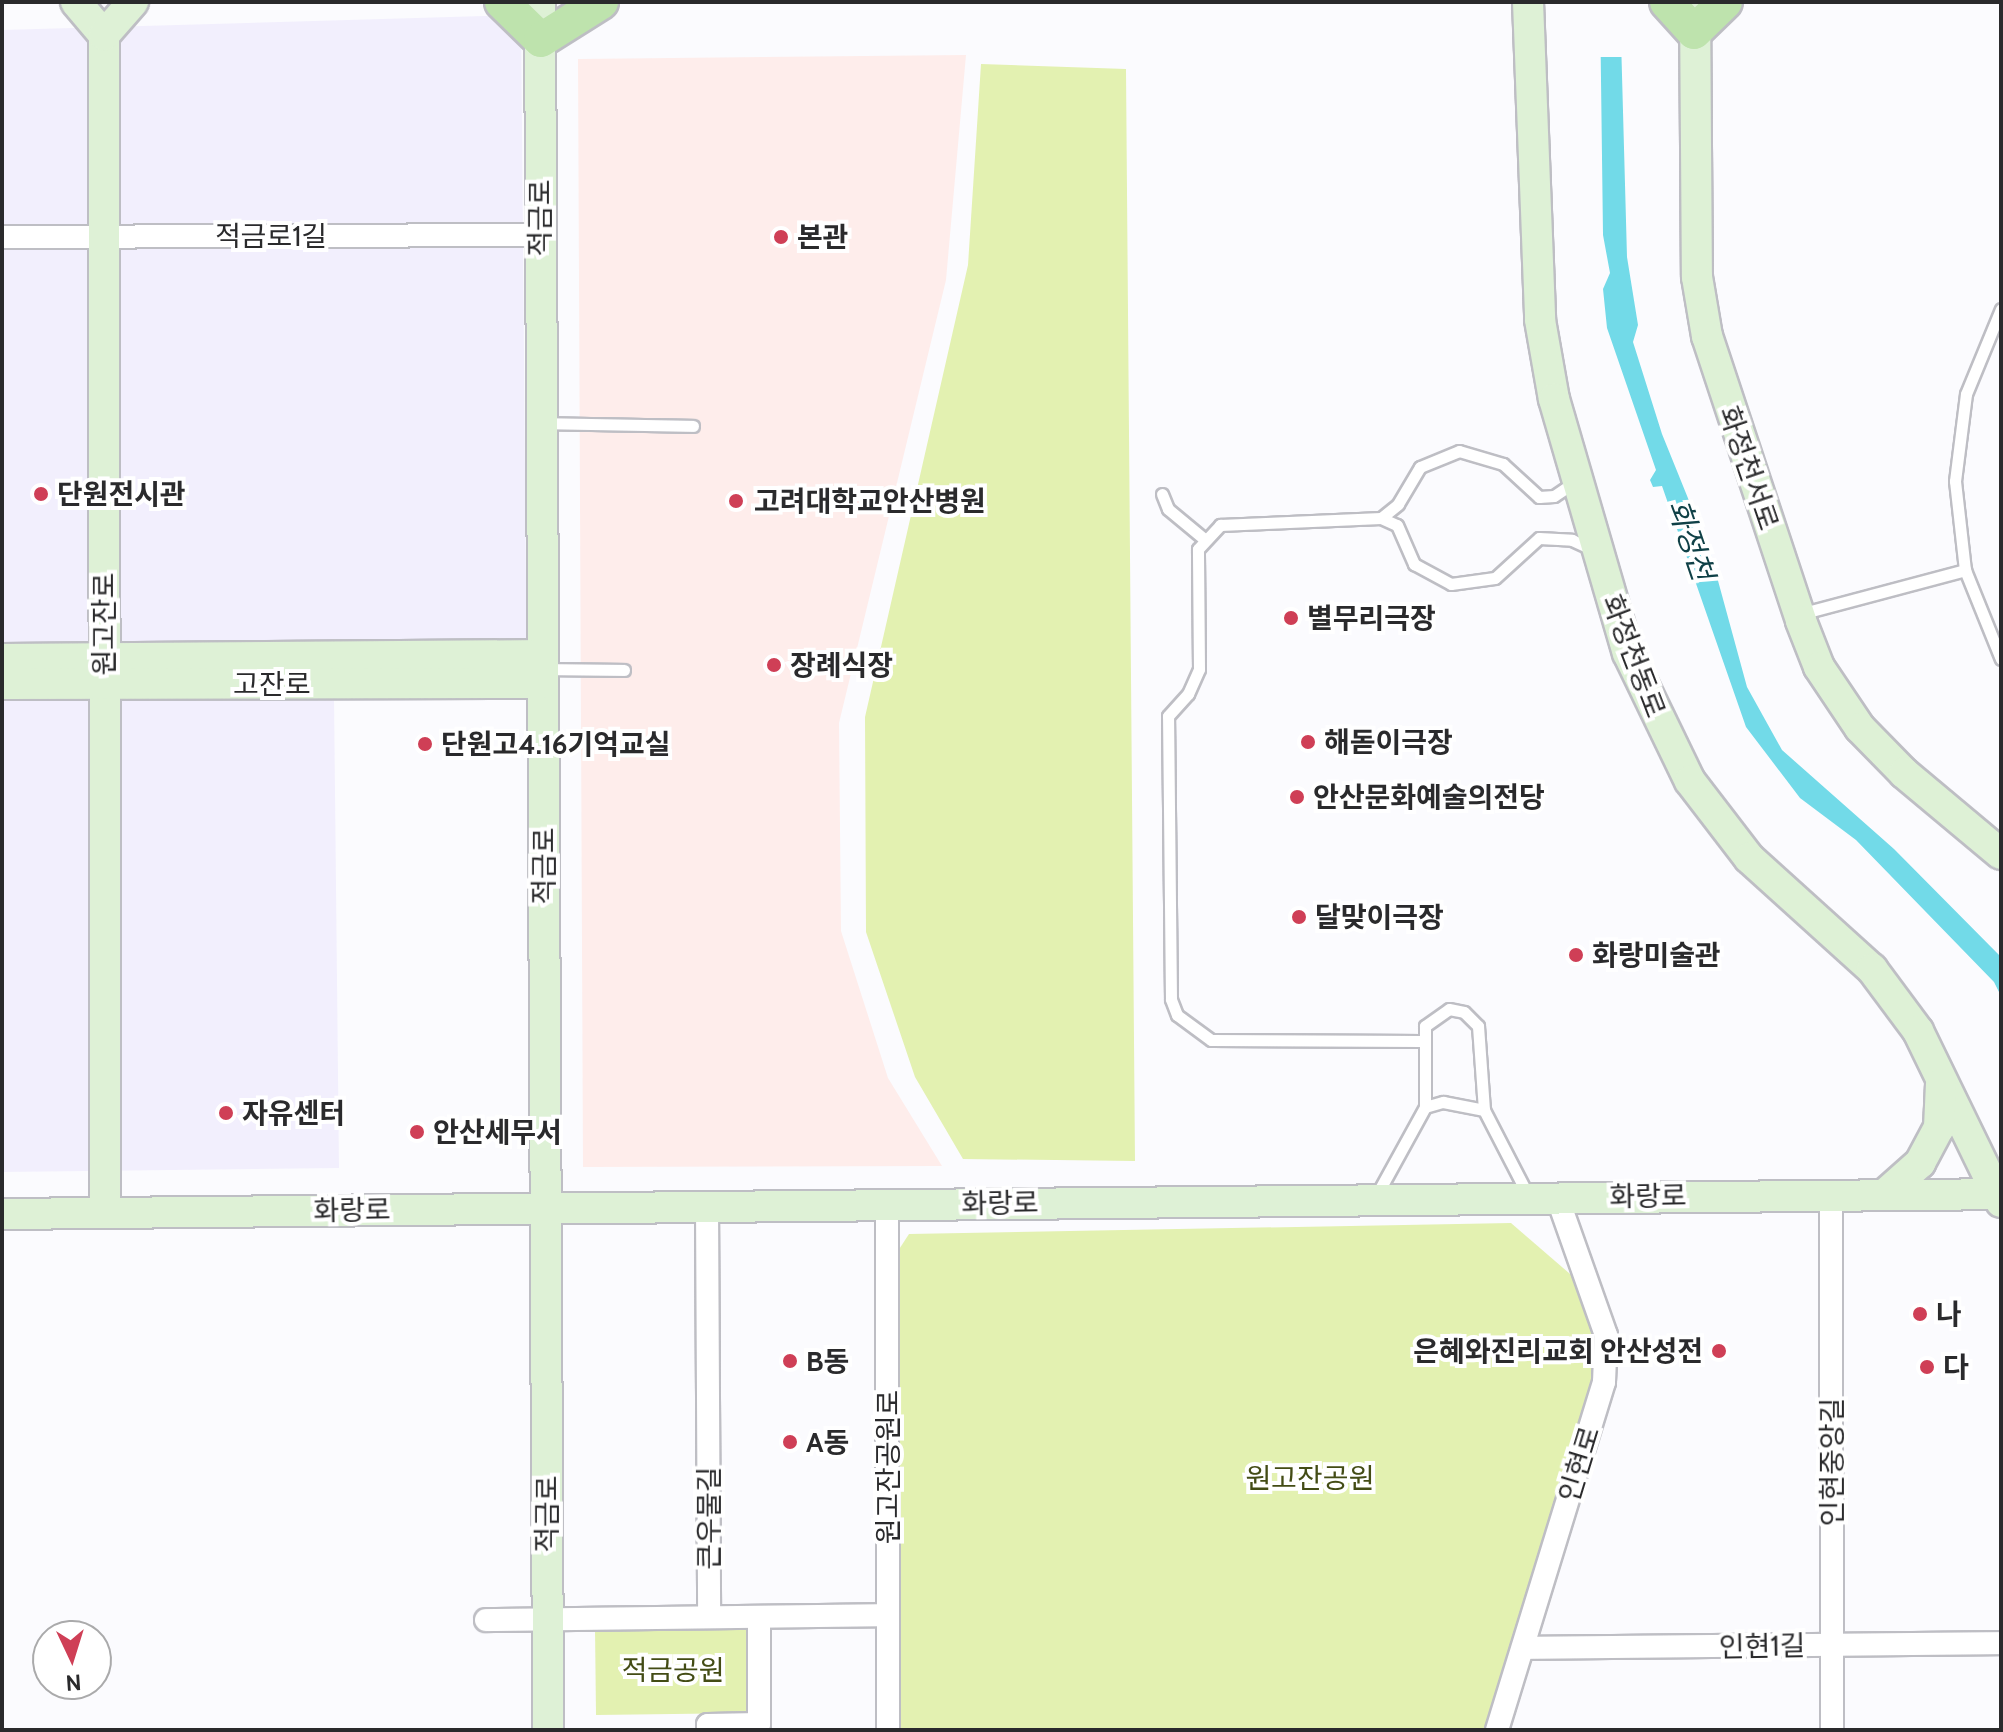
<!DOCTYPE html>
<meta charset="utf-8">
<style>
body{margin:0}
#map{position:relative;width:2003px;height:1732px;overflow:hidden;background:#fbfbfe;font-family:Cabin,"Noto Sans KR",sans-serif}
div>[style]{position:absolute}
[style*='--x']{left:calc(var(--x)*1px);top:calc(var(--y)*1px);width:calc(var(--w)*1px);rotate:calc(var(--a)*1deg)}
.commercial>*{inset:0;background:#f2effd}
.medical>*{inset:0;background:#feedeb}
.green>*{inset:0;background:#e3f1b1}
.water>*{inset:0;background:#72dae8}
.pier>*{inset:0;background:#fbfbfe}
.roads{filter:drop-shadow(2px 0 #bebec4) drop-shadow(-2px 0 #bebec4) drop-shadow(0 2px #bebec4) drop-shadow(0 -2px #bebec4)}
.lane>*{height:11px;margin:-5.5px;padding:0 5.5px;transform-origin:5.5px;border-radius:5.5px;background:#fff}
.street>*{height:22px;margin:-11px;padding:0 11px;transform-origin:11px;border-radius:11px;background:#fff}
.secondary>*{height:30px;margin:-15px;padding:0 15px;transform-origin:15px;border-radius:15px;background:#def1d6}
.primary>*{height:34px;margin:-17px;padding:0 17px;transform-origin:17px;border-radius:17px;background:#bee3ad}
.dots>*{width:22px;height:22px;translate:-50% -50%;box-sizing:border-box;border:4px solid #fff;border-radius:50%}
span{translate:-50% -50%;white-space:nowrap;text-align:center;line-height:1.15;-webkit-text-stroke:8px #fff;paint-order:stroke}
.street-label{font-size:28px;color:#2a2a2c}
.poi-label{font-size:28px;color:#2a2a2c;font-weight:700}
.left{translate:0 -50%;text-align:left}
.right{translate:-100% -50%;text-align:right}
.park-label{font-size:28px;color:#434c15}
.water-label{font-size:30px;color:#104147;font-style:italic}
.frame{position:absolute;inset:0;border:4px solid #2a2a2c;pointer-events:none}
.north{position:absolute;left:32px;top:1620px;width:80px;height:80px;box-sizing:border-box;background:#fff;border:2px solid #aaaaab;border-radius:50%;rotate:176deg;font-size:22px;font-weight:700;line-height:32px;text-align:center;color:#2a2a2c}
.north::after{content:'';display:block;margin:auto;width:28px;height:36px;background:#cf3f56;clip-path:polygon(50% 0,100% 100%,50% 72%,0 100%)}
</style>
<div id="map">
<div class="commercial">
<div style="clip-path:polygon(521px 15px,527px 695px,334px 697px,339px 1168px,2px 1172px,2px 30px)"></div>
</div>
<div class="medical">
<div style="clip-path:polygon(966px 55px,946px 280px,839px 723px,841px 931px,888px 1078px,942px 1166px,583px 1167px,578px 59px)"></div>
</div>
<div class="green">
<div style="clip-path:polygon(981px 64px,1126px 69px,1135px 1161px,963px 1159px,915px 1077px,866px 932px,865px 717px,968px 265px)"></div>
<div style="clip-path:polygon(1511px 1223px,1584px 1286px,1615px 1368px,1503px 1730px,894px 1730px,894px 1257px,909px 1234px)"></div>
<div style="clip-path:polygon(750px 1626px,751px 1713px,596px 1715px,595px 1628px)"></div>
</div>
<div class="water">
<div style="clip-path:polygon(1600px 2px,1620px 2px,1627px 257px,1638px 325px,1633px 342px,1662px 434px,1711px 555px,1747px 687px,1782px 750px,1894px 849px,2001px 957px,2001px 996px,1994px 982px,1856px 840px,1800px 798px,1746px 727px,1662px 486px,1653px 487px,1650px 480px,1656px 470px,1607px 328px,1603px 289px,1610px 273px,1603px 235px)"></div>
</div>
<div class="pier">
<div style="clip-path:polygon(1596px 2px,1624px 2px,1624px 57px,1597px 57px)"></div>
</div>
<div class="roads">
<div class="lane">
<div style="--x:2001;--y:309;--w:92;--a:112.4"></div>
<div style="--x:1966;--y:394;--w:88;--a:97.2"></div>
<div style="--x:1955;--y:481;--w:90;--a:83.6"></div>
<div style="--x:1965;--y:570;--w:96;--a:68"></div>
<div style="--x:542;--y:423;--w:151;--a:1.1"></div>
<div style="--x:1162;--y:494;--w:16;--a:68"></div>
<div style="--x:1168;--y:509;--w:45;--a:39.6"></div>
<div style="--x:1381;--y:518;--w:17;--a:24"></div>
<div style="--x:1397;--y:525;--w:43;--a:66.4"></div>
<div style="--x:1414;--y:564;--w:42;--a:28.4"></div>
<div style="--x:1451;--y:584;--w:44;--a:-7.8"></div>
<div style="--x:1495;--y:578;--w:59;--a:-42.3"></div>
<div style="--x:1539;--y:538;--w:33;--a:3"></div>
<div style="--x:1572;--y:540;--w:21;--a:25"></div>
<div style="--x:1800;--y:614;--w:171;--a:-14.9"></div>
<div style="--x:543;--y:669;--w:81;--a:0.7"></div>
<div style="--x:1422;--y:1041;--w:211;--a:-179.7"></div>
<div style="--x:1211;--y:1040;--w:42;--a:-143.7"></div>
<div style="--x:1177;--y:1015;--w:17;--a:-111"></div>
<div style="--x:1171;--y:999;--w:283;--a:-90.6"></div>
<div style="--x:1168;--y:716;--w:30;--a:-48"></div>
<div style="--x:1188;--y:694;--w:27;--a:-66"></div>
<div style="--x:1199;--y:669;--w:120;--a:-90.5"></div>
<div style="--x:1198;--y:549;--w:33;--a:-47"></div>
<div style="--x:1220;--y:525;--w:161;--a:-2.5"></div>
<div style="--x:1381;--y:518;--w:22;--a:-39"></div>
<div style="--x:1398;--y:504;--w:43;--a:-59.3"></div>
<div style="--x:1420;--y:467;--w:42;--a:-22.3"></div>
<div style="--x:1459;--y:451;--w:46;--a:16.5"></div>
<div style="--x:1503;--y:464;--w:49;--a:42.5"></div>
<div style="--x:1539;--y:497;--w:15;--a:-4"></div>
<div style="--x:1554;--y:496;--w:27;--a:-34"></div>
<div style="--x:1425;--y:1107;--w:19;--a:-16"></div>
<div style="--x:1443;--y:1102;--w:42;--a:11"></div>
<div style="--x:1375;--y:1198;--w:104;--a:-61.2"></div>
<div style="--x:1425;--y:1107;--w:81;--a:-90"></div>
<div style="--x:1425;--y:1026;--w:29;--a:-35"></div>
<div style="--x:1449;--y:1009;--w:15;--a:11"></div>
<div style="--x:1464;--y:1012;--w:20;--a:45"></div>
<div style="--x:1478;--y:1026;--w:84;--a:85.9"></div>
<div style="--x:1484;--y:1110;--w:98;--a:62.7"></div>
</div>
<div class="street">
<div style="--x:2;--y:237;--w:537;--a:-0.21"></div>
<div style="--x:1831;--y:1194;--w:536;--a:89.89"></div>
<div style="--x:707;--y:1205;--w:412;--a:89.7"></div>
<div style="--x:887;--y:1205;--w:525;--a:89.89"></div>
<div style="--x:486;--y:1620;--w:402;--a:-0.7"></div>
<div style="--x:1523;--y:1648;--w:478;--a:-0.6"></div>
<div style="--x:708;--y:1730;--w:5;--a:-90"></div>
<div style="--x:708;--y:1725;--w:51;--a:-1.1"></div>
<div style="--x:759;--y:1724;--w:107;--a:-90"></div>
<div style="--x:1497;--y:1730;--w:364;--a:-72.9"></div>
<div style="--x:1604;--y:1382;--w:47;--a:-87.6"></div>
<div style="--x:1606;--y:1335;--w:146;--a:-109.5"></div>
</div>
<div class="secondary">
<div style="--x:76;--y:2;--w:43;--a:49.7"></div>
<div style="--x:540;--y:2;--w:1728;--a:89.73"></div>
<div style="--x:1528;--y:2;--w:318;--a:87.8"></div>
<div style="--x:1540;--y:320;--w:80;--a:80"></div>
<div style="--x:1554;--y:399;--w:265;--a:73.8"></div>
<div style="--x:1628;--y:653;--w:142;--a:64.2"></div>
<div style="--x:1690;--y:781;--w:97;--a:52.5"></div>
<div style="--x:1749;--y:858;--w:166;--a:42.1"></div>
<div style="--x:1872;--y:969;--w:77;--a:53.4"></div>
<div style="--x:1918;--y:1031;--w:190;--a:64.1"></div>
<div style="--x:1695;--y:2;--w:275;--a:89.6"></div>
<div style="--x:1697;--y:277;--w:60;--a:80.4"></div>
<div style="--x:1707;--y:336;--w:300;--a:71.7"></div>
<div style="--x:1801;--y:621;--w:49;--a:68.6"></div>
<div style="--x:1819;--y:667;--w:73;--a:56.1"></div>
<div style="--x:1860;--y:728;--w:63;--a:45.6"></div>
<div style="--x:1904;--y:773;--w:126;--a:39.9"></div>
<div style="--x:104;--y:35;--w:1178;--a:89.95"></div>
<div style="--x:104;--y:35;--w:44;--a:-48.7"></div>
<div style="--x:2;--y:659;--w:541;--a:-0.42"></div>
<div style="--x:2;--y:684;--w:541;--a:-0.11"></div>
<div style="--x:1885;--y:1194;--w:47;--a:-41.5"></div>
<div style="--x:1920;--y:1163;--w:40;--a:-62"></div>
<div style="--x:1939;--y:1128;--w:44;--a:-87.4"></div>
<div style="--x:2;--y:1214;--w:1999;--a:-0.57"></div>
</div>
<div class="primary">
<div style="--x:502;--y:2;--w:54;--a:44.3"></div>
<div style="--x:541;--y:40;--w:71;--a:-32.3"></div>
<div style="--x:1667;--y:2;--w:40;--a:48"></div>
<div style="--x:1694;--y:32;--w:43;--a:-44.1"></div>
</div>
</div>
<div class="dots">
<div style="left:781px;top:237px;background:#cf3f56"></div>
<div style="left:41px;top:494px;background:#cf3f56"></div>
<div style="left:736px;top:501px;background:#cf3f56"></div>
<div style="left:1291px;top:618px;background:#cf3f56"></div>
<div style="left:774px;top:665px;background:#cf3f56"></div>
<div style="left:1308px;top:742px;background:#cf3f56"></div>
<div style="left:425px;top:744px;background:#cf3f56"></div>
<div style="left:1297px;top:797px;background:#cf3f56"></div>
<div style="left:1299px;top:917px;background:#cf3f56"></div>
<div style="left:1576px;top:955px;background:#cf3f56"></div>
<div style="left:226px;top:1113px;background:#cf3f56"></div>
<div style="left:417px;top:1132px;background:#cf3f56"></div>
<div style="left:1920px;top:1314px;background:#cf3f56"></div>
<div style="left:1719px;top:1351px;background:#cf3f56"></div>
<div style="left:790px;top:1361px;background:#cf3f56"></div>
<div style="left:1927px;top:1367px;background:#cf3f56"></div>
<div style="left:790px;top:1442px;background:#cf3f56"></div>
</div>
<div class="street-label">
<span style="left:540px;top:218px;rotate:-90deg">적금로</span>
<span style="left:271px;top:236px">적금로1길</span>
<span style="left:1749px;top:468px;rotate:71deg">화정천서로</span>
<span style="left:104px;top:624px;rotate:-90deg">원고잔로</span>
<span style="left:1634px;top:656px;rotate:69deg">화정천동로</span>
<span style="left:272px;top:684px">고잔로</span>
<span style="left:544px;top:866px;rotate:-90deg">적금로</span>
<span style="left:1648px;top:1196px;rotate:-1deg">화랑로</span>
<span style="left:1000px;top:1203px;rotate:-1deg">화랑로</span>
<span style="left:352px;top:1210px;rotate:-1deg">화랑로</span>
<span style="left:1832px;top:1462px;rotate:-90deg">인현중앙길</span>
<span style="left:1579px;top:1464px;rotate:-73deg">인현로</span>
<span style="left:888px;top:1467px;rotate:-90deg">원고잔공원로</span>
<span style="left:547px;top:1514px;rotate:-90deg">적금로</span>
<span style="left:709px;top:1518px;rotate:-90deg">큰우물길</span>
<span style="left:1762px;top:1646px;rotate:-1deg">인현1길</span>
</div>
<div class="poi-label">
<span class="left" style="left:797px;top:237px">본관</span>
<span class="left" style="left:57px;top:494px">단원전시관</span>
<span class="left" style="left:754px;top:501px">고려대학교안산병원</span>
<span class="left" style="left:1307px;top:618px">별무리극장</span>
<span class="left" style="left:790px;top:665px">장례식장</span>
<span class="left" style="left:1324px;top:742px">해돋이극장</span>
<span class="left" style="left:441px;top:744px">단원고4.16기억교실</span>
<span class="left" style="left:1313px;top:797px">안산문화예술의전당</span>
<span class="left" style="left:1315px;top:917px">달맞이극장</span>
<span class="left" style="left:1592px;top:955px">화랑미술관</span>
<span class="left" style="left:242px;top:1113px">자유센터</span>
<span class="left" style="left:433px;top:1132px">안산세무서</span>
<span class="left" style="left:1936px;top:1314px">나</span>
<span class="right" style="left:1703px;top:1351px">은혜와진리교회 안산성전</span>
<span class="left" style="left:806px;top:1361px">B동</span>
<span class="left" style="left:1943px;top:1367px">다</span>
<span class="left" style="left:806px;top:1442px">A동</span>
</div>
<div class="park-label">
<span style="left:1310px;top:1478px">원고잔공원</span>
<span style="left:673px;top:1670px">적금공원</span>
</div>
<div class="water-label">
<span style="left:1690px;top:540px;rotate:71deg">화정천</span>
</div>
<div class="frame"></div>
<div class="north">N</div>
</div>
